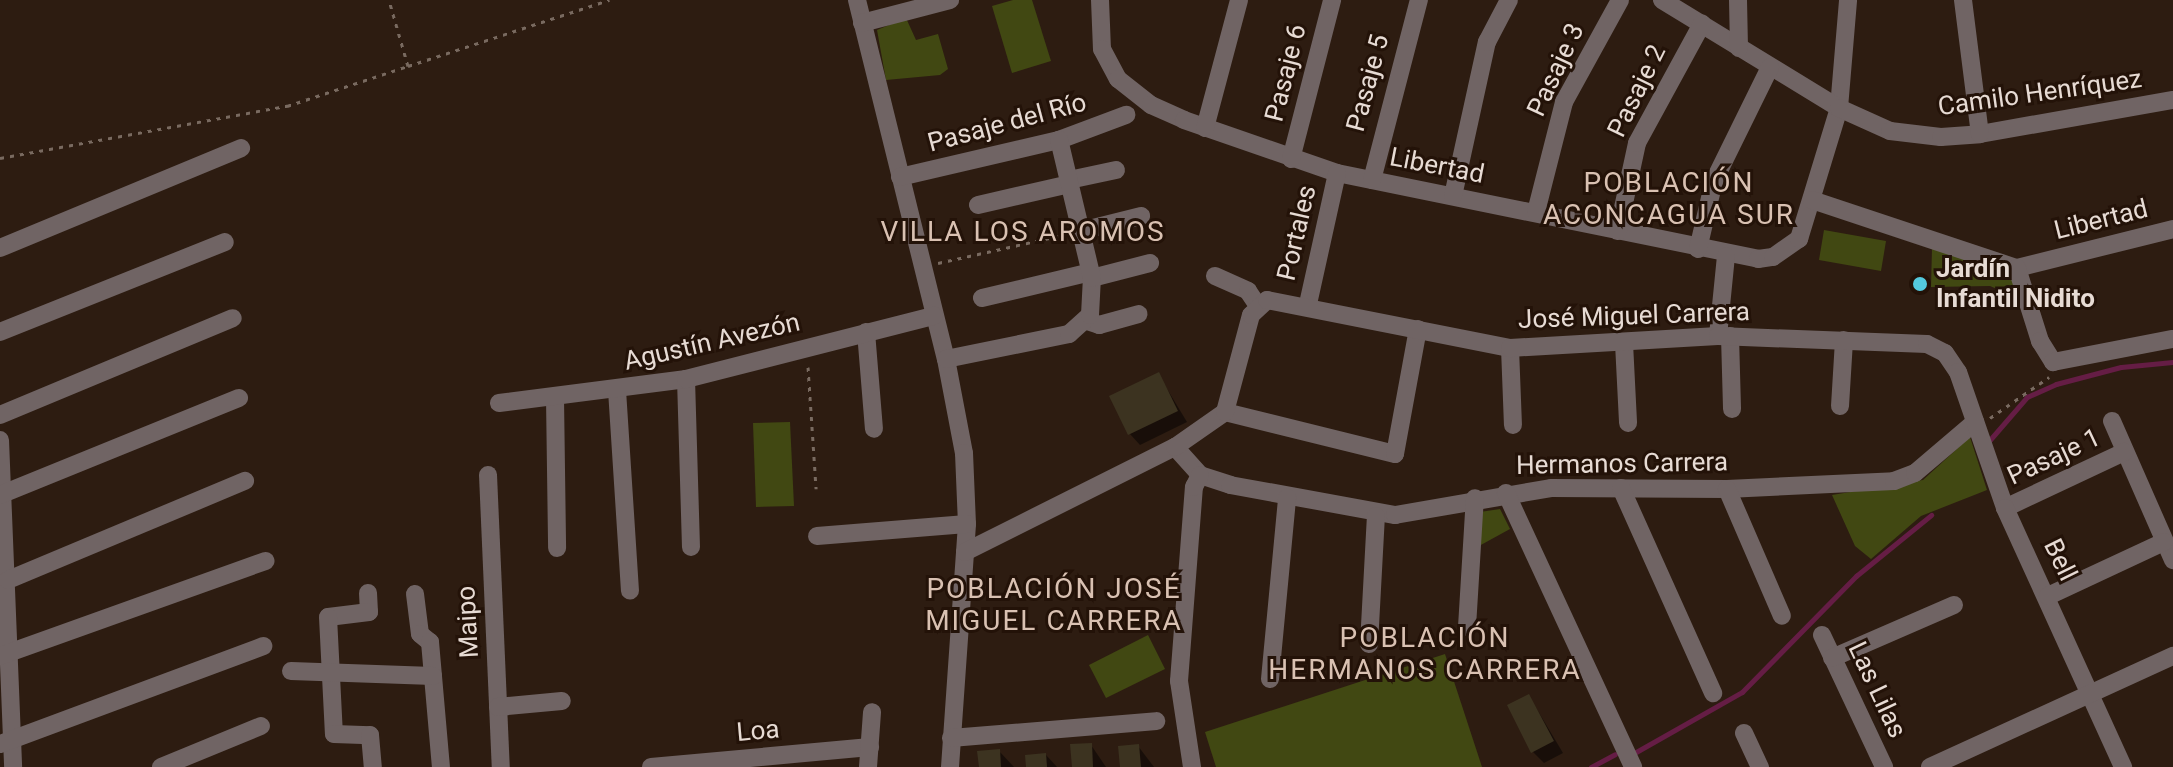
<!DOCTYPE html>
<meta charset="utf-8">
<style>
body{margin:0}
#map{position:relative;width:2173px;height:767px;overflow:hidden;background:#2d1c11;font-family:Roboto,sans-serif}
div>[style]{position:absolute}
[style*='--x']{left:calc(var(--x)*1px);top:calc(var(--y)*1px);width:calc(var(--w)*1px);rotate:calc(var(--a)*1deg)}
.green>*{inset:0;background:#414812}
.shadow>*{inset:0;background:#0007}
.stream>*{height:5px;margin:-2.5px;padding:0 2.5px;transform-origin:2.5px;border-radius:2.5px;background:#651d45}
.building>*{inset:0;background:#3c3320}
.path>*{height:3px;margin-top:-1.5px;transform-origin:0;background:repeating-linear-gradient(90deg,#796a60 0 4px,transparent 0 10px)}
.minor>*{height:18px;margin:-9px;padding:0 9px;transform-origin:9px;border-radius:9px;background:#706464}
.dots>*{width:22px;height:22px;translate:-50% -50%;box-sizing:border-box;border:4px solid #231208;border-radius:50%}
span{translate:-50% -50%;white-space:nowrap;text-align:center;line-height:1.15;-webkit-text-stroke:6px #231208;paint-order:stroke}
.street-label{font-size:26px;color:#e7dbd4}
.poi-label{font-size:26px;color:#e7dbd4;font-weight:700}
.left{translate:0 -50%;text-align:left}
.neighbourhood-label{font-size:28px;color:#d9c1b2;letter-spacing:2px}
</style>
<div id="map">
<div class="green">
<div style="clip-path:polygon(1013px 0,1032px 0,1051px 61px,1012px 73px,992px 6px)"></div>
<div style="clip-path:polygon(906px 18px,916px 40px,938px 34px,948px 69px,940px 75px,886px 80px,877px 30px)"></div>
<div style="clip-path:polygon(1824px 230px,1886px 241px,1881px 271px,1819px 260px)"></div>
<div style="clip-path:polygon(1932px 248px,2012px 274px,2020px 299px,1990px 286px,1931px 287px)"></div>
<div style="clip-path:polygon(790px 422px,794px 506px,756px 507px,753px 423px)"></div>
<div style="clip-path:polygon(1970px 437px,1987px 490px,1921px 516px,1871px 559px,1855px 546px,1832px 495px,1923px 480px)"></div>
<div style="clip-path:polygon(1500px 509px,1510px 529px,1479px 546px,1480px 512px)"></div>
<div style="clip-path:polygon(1148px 635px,1165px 669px,1106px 698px,1089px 665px)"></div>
<div style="clip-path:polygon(1445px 654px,1482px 767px,1216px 767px,1205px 732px)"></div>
</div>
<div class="shadow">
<div style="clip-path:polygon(1158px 374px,1187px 422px,1140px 445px,1130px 434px)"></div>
<div style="clip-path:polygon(1529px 696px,1563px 753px,1544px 763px,1533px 752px)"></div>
<div style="clip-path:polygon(1091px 745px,1106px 767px,1074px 767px)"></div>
<div style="clip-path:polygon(1138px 746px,1154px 767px,1122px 767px)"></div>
<div style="clip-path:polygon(999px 751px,1014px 767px,981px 767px)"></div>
<div style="clip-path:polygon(1046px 755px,1057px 767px,1028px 767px)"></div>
</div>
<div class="stream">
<div style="--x:1988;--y:442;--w:60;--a:-49.1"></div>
<div style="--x:2027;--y:397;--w:32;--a:-24"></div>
<div style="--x:2056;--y:384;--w:67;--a:-14.7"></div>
<div style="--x:2121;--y:367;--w:52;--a:-5.5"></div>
<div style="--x:1636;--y:752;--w:122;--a:-29.5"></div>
<div style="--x:1742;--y:692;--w:163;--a:-45.5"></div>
<div style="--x:1856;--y:576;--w:97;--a:-39.1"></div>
<div style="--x:1591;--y:767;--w:27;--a:-28"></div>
</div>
<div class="building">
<div style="clip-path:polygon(1159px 372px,1178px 411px,1128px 435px,1109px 396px)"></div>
<div style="clip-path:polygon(1529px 694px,1554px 741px,1531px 753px,1507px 705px)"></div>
<div style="clip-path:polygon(1092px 743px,1093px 767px,1072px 767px,1070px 744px)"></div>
<div style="clip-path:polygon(1139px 744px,1141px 767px,1120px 767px,1118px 746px)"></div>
<div style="clip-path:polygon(1000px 749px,1001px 767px,979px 767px,977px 751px)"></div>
<div style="clip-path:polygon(1046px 753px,1047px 767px,1026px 767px,1025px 755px)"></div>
</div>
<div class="path">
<div style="--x:408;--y:66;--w:212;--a:-18.2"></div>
<div style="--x:0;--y:158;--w:292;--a:-10.3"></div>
<div style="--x:287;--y:106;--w:127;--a:-18.3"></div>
<div style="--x:408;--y:66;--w:69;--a:-106.1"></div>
<div style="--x:938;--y:263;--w:128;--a:-12.6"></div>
<div style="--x:808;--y:367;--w:122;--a:86.2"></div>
<div style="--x:1990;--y:418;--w:72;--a:-34.8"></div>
</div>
<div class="minor">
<div style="--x:857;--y:0;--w:370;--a:76.1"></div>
<div style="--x:946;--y:359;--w:96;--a:79.2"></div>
<div style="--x:964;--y:453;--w:71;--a:87.6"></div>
<div style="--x:967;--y:524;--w:244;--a:94"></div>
<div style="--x:1100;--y:0;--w:49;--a:87.7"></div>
<div style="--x:1102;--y:49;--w:34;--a:62"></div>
<div style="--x:1118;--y:79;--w:42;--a:38.2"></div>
<div style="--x:1151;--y:105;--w:36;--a:24"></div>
<div style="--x:1184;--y:120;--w:162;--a:19.1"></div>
<div style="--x:1337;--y:173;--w:430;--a:11.5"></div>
<div style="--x:1758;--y:259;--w:15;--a:-8"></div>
<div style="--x:1773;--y:257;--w:32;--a:-35"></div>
<div style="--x:1799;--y:239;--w:137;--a:-73"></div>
<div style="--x:1839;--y:108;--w:108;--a:-85.2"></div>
<div style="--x:1662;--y:0;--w:207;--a:31.4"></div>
<div style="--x:1839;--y:108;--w:56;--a:24.3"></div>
<div style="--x:1890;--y:131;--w:51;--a:6.7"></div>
<div style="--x:1941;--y:137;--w:39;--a:-4"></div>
<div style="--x:1980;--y:134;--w:196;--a:-10"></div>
<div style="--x:1738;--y:0;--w:48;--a:88.8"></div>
<div style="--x:1963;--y:0;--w:135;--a:82.8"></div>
<div style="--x:862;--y:23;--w:91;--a:-14.6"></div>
<div style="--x:1205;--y:128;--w:132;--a:-75.1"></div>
<div style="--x:1291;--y:159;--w:164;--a:-75.5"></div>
<div style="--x:900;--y:177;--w:163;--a:-13.1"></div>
<div style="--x:1059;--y:140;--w:72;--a:-20.5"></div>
<div style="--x:1069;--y:180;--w:48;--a:-12"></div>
<div style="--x:1372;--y:180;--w:186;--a:-75.4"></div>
<div style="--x:1453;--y:196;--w:158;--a:-77.6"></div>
<div style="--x:1487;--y:42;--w:47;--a:-62.4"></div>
<div style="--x:1812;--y:200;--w:216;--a:18.4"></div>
<div style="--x:2017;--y:268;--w:161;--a:-14"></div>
<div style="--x:978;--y:205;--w:94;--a:-12.9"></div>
<div style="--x:1536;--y:212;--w:114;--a:-75.7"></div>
<div style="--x:1564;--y:102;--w:116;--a:-61.2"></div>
<div style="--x:1081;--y:231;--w:62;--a:-14"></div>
<div style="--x:1618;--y:231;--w:90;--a:-77.8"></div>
<div style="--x:1637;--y:143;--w:136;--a:-61.4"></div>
<div style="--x:0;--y:248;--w:261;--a:-22.5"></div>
<div style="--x:1698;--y:249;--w:70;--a:-76.8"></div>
<div style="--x:1714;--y:181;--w:127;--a:-63.8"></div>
<div style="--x:2017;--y:268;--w:77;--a:72.5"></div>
<div style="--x:2040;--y:341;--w:25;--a:58"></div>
<div style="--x:2053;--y:362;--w:122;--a:-10.9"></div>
<div style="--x:1215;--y:276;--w:36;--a:24"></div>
<div style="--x:1248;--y:291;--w:18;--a:56"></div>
<div style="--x:1092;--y:278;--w:60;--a:-14.5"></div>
<div style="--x:982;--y:298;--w:112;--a:-13.4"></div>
<div style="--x:1308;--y:304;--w:134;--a:-77.5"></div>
<div style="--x:1087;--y:321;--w:13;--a:18"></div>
<div style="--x:1099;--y:325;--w:41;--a:-15.4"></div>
<div style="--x:0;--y:332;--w:242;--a:-21.8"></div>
<div style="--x:866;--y:332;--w:97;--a:85.3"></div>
<div style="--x:1718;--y:336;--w:80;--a:-84.3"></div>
<div style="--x:1730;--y:336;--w:73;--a:88.4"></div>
<div style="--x:1624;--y:343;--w:80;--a:87.1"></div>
<div style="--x:1510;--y:348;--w:77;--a:87.8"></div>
<div style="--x:946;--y:359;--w:126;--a:-11.5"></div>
<div style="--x:1069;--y:334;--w:28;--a:-42"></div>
<div style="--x:1090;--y:315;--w:37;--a:-87"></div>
<div style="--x:1092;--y:278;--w:142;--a:-103.4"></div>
<div style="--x:686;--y:379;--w:168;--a:88.3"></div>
<div style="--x:617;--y:390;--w:201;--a:86.3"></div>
<div style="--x:555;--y:398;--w:150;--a:89.2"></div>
<div style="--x:499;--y:403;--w:189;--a:-7.3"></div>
<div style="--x:686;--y:379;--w:256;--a:-14.3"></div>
<div style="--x:1840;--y:406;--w:66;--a:-86.5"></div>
<div style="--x:1225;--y:412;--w:175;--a:13.9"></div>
<div style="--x:1395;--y:454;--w:127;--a:-79.6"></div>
<div style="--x:0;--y:415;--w:252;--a:-22.6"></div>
<div style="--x:2112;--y:421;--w:152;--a:66.3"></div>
<div style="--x:0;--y:440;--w:327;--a:87.7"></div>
<div style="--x:1175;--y:447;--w:38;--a:48"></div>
<div style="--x:1200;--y:475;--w:32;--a:18"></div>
<div style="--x:1230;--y:485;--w:168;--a:10.3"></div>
<div style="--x:1395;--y:515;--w:158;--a:-9.8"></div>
<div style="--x:1551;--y:488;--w:176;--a:0.3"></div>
<div style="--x:1727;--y:489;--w:167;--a:-2.7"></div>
<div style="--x:1894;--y:481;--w:22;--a:-21"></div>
<div style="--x:1915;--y:473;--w:79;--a:-40.4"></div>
<div style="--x:488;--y:475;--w:292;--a:87.5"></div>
<div style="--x:1621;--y:488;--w:225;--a:65.8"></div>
<div style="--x:1727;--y:489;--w:138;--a:66.6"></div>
<div style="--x:1506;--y:493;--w:302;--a:65.1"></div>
<div style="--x:0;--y:495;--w:258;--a:-22.1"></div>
<div style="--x:2005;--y:508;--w:132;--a:-25.2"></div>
<div style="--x:817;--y:536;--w:150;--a:-4.6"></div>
<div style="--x:965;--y:552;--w:235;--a:-26.6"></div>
<div style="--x:1175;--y:447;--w:61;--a:-35"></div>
<div style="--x:1225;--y:412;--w:100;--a:-75"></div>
<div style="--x:1251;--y:315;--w:22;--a:-43"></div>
<div style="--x:1267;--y:300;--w:248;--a:11.2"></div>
<div style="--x:1510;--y:348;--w:208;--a:-3.3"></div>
<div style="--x:1718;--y:336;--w:209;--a:2.2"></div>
<div style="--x:1927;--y:344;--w:20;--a:27"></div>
<div style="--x:1945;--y:353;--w:23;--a:56"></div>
<div style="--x:1958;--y:372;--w:144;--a:70.9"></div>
<div style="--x:2005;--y:508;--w:285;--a:65.5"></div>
<div style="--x:8;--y:580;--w:257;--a:-22.7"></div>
<div style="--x:368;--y:593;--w:19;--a:87"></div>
<div style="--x:369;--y:612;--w:41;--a:173"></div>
<div style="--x:328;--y:617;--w:117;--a:87.1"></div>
<div style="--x:334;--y:734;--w:36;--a:2"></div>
<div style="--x:370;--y:735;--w:32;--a:85"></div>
<div style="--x:415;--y:594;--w:40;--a:82.9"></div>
<div style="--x:420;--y:634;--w:13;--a:39"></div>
<div style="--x:430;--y:642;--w:125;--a:85"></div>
<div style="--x:2048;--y:596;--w:128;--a:-25"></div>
<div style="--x:1467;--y:627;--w:129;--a:-86.5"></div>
<div style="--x:1822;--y:635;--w:146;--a:64.8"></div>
<div style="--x:1369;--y:644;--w:128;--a:-86.9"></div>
<div style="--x:0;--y:656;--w:282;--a:-19.7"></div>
<div style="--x:1832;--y:658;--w:133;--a:-23.5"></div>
<div style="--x:291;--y:671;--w:142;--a:2"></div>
<div style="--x:1270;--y:679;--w:182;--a:-84.6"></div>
<div style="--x:498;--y:707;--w:64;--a:-5.4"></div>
<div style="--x:1744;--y:733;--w:38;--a:65"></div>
<div style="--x:951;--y:738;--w:206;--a:-4.7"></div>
<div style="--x:0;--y:744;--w:281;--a:-20.4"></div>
<div style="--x:161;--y:767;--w:108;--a:-22.3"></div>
<div style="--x:651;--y:767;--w:220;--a:-5.2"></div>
<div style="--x:868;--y:767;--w:55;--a:-85.8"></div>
<div style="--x:1192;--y:767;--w:87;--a:-98.6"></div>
<div style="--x:1179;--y:681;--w:195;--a:-85.6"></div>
<div style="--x:1194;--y:487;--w:13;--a:-63"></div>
<div style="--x:1930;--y:767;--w:267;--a:-24.6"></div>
</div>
<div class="dots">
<div style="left:1920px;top:284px;background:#54cade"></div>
</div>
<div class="street-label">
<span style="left:1556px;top:70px;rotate:-65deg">Pasaje 3</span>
<span style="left:1286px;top:73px;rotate:-76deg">Pasaje 6</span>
<span style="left:1368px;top:83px;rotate:-75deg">Pasaje 5</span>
<span style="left:1637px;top:91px;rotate:-64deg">Pasaje 2</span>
<span style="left:2040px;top:93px;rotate:-8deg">Camilo Henríquez</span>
<span style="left:1007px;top:123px;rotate:-15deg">Pasaje del Río</span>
<span style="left:1437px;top:166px;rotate:11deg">Libertad</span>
<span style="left:2101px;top:220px;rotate:-14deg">Libertad</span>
<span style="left:1297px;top:233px;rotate:-77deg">Portales</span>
<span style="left:1634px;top:316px;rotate:-2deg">José Miguel Carrera</span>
<span style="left:712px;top:342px;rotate:-13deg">Agustín Avezón</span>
<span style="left:2054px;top:457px;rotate:-25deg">Pasaje 1</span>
<span style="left:1622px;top:464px;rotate:-1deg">Hermanos Carrera</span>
<span style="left:2060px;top:560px;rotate:64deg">Bell</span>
<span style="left:468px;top:622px;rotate:-93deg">Maipo</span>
<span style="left:1877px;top:690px;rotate:65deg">Las Lilas</span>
<span style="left:758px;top:731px;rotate:-5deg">Loa</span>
</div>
<div class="poi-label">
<span class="left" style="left:1936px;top:284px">Jardín<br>Infantil Nidito</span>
</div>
<div class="neighbourhood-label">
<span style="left:1669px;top:199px">POBLACIÓN<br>ACONCAGUA SUR</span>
<span style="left:1023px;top:232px">VILLA LOS AROMOS</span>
<span style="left:1054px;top:605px">POBLACIÓN JOSÉ<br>MIGUEL CARRERA</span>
<span style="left:1425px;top:654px">POBLACIÓN<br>HERMANOS CARRERA</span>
</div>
</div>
